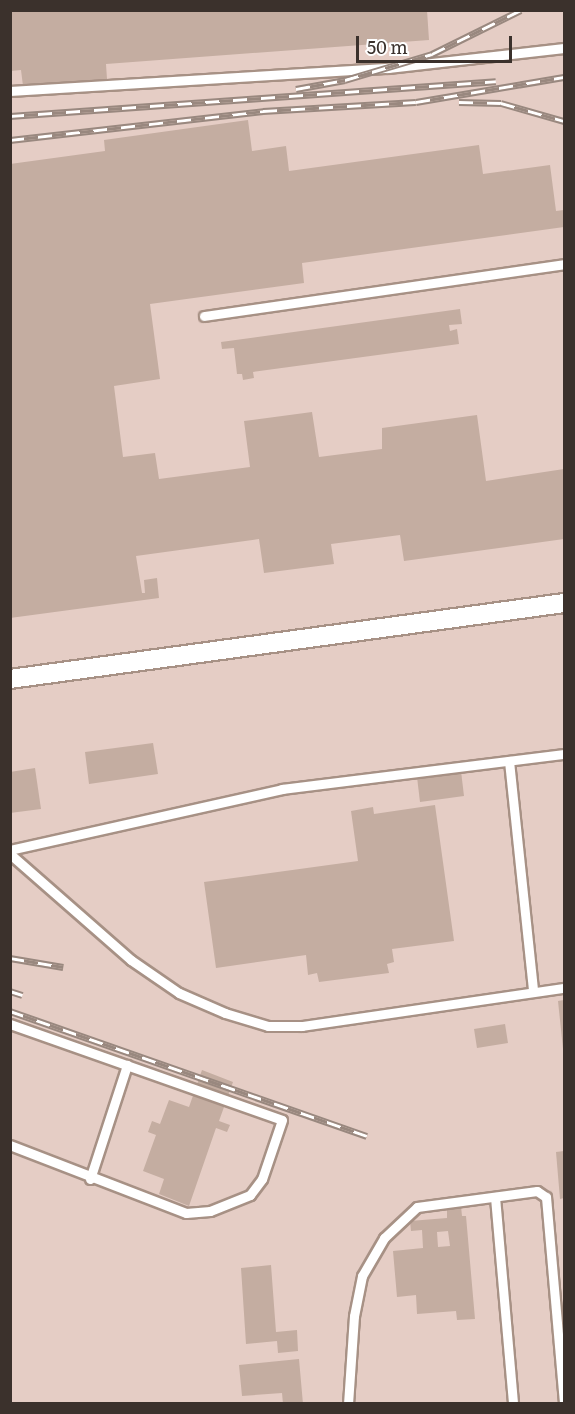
<!DOCTYPE html>
<style>
body{margin:0}
#map{position:relative;width:575px;height:1414px;overflow:hidden;background:#f6ded2;font-family:Literata,serif}
div>[style]{position:absolute}
[style*='--x']{left:calc(var(--x)*1px);top:calc(var(--y)*1px);width:calc(var(--w)*1px);rotate:calc(var(--a)*1deg)}
.industrial>*{inset:0;background:#e5cdc5}
.building>*{inset:0;background:#c4ada1}
.roads{filter:drop-shadow(2px 0 #a79185) drop-shadow(-2px 0 #a79185) drop-shadow(0 2px #a79185) drop-shadow(0 -2px #a79185)}
.service>*{height:9px;margin:-4.5px;padding:0 4.5px;transform-origin:4.5px;border-radius:4.5px;background:#fff}
.minor>*{height:18px;margin:-9px;padding:0 9px;transform-origin:9px;border-radius:9px;background:#fff}
.rail>*{height:7px;margin-top:-3.5px;transform-origin:0;background:repeating-linear-gradient(90deg,#fff 0 14px,#99887f 0 28px);box-sizing:border-box;border-block:2px solid #99887f}
span{translate:-50% -50%;white-space:nowrap;text-align:center;line-height:1.15;-webkit-text-stroke:6px #fff;paint-order:stroke}
.frame{position:absolute;inset:0;border:12px solid #3b312c;pointer-events:none}
.scale{position:absolute;left:356px;top:36px;width:156px;height:27px;box-sizing:border-box;border:3px solid #3b312c;border-top:0;padding-left:8px;font-size:18px;line-height:21px;white-space:nowrap;color:#3b312c;-webkit-text-stroke:4px #fff;paint-order:stroke}
</style>
<div id="map">
<div class="industrial">
<div style="clip-path:polygon(11px 11px,564px 11px,564px 1403px,11px 1403px)"></div>
</div>
<div class="building">
<div style="clip-path:polygon(10px 10px,427px 10px,429px 40px,106px 64px,107px 79px,23px 86px,21px 70px,10px 71px)"></div>
<div style="clip-path:polygon(248px 120px,252px 151px,286px 146px,289px 171px,479px 145px,483px 174px,550px 165px,556px 211px,564px 210px,564px 227px,302px 263px,304px 283px,150px 304px,160px 379px,114px 386px,123px 457px,155px 453px,159px 479px,250px 467px,244px 421px,312px 412px,319px 457px,382px 449px,382px 428px,477px 415px,486px 481px,564px 469px,564px 539px,404px 561px,400px 535px,331px 544px,334px 564px,264px 573px,259px 539px,136px 556px,142px 593px,145px 593px,144px 580px,157px 578px,159px 598px,10px 618px,10px 164px,105px 151px,104px 140px)"></div>
<div style="clip-path:polygon(460px 309px,462px 324px,449px 325px,450px 331px,457px 329px,459px 344px,253px 372px,254px 378px,243px 380px,242px 374px,237px 374px,234px 348px,222px 349px,221px 342px)"></div>
<div style="clip-path:polygon(153px 743px,158px 774px,89px 784px,85px 752px)"></div>
<div style="clip-path:polygon(35px 768px,41px 809px,10px 813px,10px 772px)"></div>
<div style="clip-path:polygon(461px 771px,464px 796px,420px 802px,417px 777px)"></div>
<div style="clip-path:polygon(435px 805px,454px 941px,392px 949px,394px 962px,387px 964px,389px 973px,319px 982px,317px 973px,308px 975px,306px 955px,216px 968px,204px 882px,358px 861px,351px 811px,373px 807px,374px 814px)"></div>
<div style="clip-path:polygon(564px 1000px,564px 1049px,563px 1049px,558px 1001px)"></div>
<div style="clip-path:polygon(505px 1024px,508px 1043px,477px 1048px,474px 1029px)"></div>
<div style="clip-path:polygon(202px 1070px,233px 1082px,219px 1121px,230px 1125px,227px 1132px,216px 1128px,189px 1206px,159px 1194px,164px 1179px,143px 1171px,156px 1135px,148px 1132px,152px 1121px,160px 1124px,169px 1100px,189px 1107px)"></div>
<div style="clip-path:polygon(564px 1151px,564px 1198px,560px 1199px,556px 1152px)"></div>
<div style="clip-path:polygon(evenodd,461px 1206px,462px 1216px,466px 1216px,475px 1319px,457px 1320px,456px 1311px,417px 1314px,416px 1295px,397px 1297px,393px 1251px,423px 1248px,422px 1230px,411px 1231px,410px 1221px,447px 1218px,447px 1208px,461px 1206px,448px 1231px,450px 1246px,438px 1247px,437px 1232px,448px 1231px)"></div>
<div style="clip-path:polygon(271px 1265px,276px 1332px,297px 1330px,298px 1351px,278px 1353px,277px 1341px,246px 1344px,241px 1268px)"></div>
<div style="clip-path:polygon(299px 1359px,303px 1404px,283px 1404px,282px 1393px,242px 1396px,239px 1365px)"></div>
</div>
<div class="roads">
<div class="service">
<div style="--x:10;--y:91;--w:379;--a:-3.5"></div>
<div style="--x:388;--y:68;--w:177;--a:-6.5"></div>
<div style="--x:204;--y:316;--w:364;--a:-8.2"></div>
<div style="--x:509;--y:761;--w:231;--a:84"></div>
<div style="--x:10;--y:850;--w:279;--a:-12.6"></div>
<div style="--x:282;--y:789;--w:284;--a:-7.1"></div>
<div style="--x:10;--y:854;--w:161;--a:41.2"></div>
<div style="--x:131;--y:960;--w:58;--a:34.5"></div>
<div style="--x:179;--y:993;--w:50;--a:23.5"></div>
<div style="--x:225;--y:1013;--w:45;--a:16.8"></div>
<div style="--x:268;--y:1026;--w:34;--a:0"></div>
<div style="--x:302;--y:1026;--w:265;--a:-8.3"></div>
<div style="--x:10;--y:1024;--w:288;--a:19.4"></div>
<div style="--x:282;--y:1120;--w:62;--a:108.7"></div>
<div style="--x:262;--y:1179;--w:20;--a:127"></div>
<div style="--x:250;--y:1195;--w:43;--a:158.2"></div>
<div style="--x:210;--y:1211;--w:24;--a:175"></div>
<div style="--x:186;--y:1213;--w:189;--a:-158.9"></div>
<div style="--x:90;--y:1179;--w:120;--a:-72"></div>
<div style="--x:495;--y:1197;--w:208;--a:85"></div>
<div style="--x:348;--y:1404;--w:88;--a:-86.1"></div>
<div style="--x:354;--y:1316;--w:41;--a:-78.7"></div>
<div style="--x:362;--y:1276;--w:44;--a:-59.9"></div>
<div style="--x:384;--y:1238;--w:45;--a:-43.2"></div>
<div style="--x:417;--y:1207;--w:121;--a:-7.6"></div>
<div style="--x:537;--y:1191;--w:11;--a:34"></div>
<div style="--x:546;--y:1197;--w:207;--a:85"></div>
</div>
<div class="minor">
<div style="--x:10;--y:679;--w:559;--a:-7.81"></div>
</div>
</div>
<div class="rail">
<div style="--x:296;--y:89;--w:50;--a:-10.4"></div>
<div style="--x:345;--y:80;--w:91;--a:-16.6"></div>
<div style="--x:432;--y:54;--w:99;--a:-26.3"></div>
<div style="--x:459;--y:102;--w:42;--a:1.4"></div>
<div style="--x:501;--y:103;--w:66;--a:15.9"></div>
<div style="--x:10;--y:116;--w:487;--a:-4.1"></div>
<div style="--x:10;--y:140;--w:255;--a:-6.5"></div>
<div style="--x:263;--y:111;--w:153;--a:-3.4"></div>
<div style="--x:416;--y:102;--w:150;--a:-9.6"></div>
<div style="--x:10;--y:958;--w:54;--a:9.6"></div>
<div style="--x:10;--y:991;--w:13;--a:18"></div>
<div style="--x:10;--y:1011;--w:378;--a:19.3"></div>
</div>
<div class="frame"></div>
<div class="scale">50 m</div>
</div>
